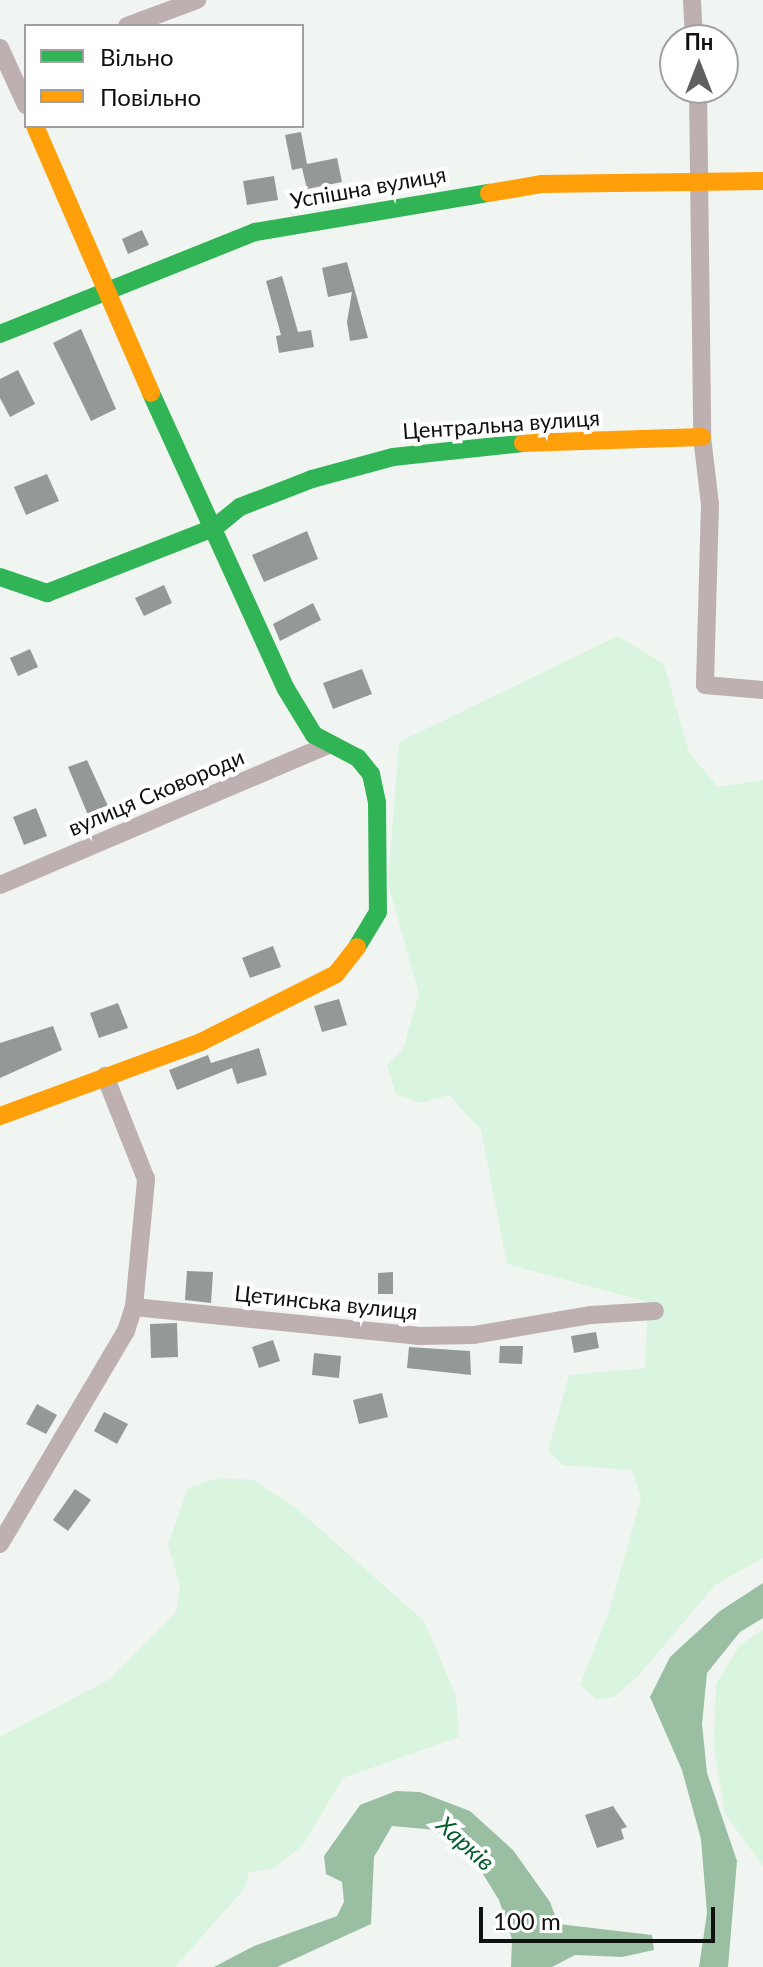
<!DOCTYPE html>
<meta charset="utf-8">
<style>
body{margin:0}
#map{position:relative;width:763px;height:1967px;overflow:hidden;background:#f0f5f1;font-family:Lato,sans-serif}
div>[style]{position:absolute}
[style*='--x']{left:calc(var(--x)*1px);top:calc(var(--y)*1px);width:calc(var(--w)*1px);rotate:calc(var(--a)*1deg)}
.green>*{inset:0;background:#d9f4df}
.water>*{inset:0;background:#99bea2}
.building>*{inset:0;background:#959996}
.street>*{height:18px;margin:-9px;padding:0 9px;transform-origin:9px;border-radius:9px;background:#beafb0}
.fast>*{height:18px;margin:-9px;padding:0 9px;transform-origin:9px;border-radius:9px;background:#30b455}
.slow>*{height:18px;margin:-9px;padding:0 9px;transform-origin:9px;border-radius:9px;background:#ff9f0a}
span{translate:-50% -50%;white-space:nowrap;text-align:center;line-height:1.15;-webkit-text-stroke:8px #fff;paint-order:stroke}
.street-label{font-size:22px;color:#101210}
.water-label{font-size:24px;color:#035c2b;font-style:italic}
.legend{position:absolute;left:24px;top:24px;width:280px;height:104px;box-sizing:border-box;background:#fff;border:2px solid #9fa09f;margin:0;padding:10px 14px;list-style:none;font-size:24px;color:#101210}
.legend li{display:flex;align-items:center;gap:16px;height:40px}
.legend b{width:40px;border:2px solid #9fa09f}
.north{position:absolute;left:659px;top:24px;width:80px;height:80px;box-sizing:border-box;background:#fff;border:2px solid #9fa09f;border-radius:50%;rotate:0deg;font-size:22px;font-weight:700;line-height:32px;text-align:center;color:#101210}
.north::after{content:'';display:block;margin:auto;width:28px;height:36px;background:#5e615f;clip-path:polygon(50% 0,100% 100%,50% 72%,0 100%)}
.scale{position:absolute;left:479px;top:1907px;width:236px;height:36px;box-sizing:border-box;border:4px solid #101210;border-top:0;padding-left:10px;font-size:24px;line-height:28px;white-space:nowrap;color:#101210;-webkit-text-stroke:6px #fff;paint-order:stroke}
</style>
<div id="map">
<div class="green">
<div style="clip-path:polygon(618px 636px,664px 664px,689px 753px,718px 787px,763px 780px,763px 1558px,715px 1585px,639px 1675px,614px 1697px,597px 1700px,580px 1685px,608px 1615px,641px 1498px,632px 1470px,563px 1465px,548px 1451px,569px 1375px,645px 1368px,648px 1302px,507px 1264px,481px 1130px,449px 1095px,420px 1103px,396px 1094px,387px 1065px,403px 1049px,419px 994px,388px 884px,399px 742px)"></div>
<div style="clip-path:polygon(218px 1478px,253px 1480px,296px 1508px,424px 1621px,456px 1696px,459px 1737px,343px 1778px,303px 1845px,273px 1869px,249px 1872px,244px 1889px,175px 1967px,0 1967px,0 1737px,110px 1679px,176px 1612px,180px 1586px,168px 1545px,188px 1488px)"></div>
<div style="clip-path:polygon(763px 1630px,763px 1866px,725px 1814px,714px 1747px,716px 1684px,740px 1645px)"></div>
</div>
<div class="water">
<div style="clip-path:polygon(763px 1583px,763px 1618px,740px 1632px,707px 1673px,702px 1724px,707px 1773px,737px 1861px,728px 1967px,699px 1967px,707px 1913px,701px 1839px,682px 1770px,650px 1697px,670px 1657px,720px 1611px)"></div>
<div style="clip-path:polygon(396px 1791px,420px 1792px,470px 1811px,513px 1850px,550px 1902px,558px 1924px,652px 1935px,654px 1950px,622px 1957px,575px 1955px,552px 1967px,511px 1967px,512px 1939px,499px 1900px,478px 1866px,436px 1830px,392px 1826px,374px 1857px,371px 1924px,277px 1967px,214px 1967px,254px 1946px,337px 1916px,344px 1902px,342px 1882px,326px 1874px,324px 1856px,360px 1805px)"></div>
</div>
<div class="building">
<div style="clip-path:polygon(301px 132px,307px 164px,337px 158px,342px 182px,307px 189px,302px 168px,292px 170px,285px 135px)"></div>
<div style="clip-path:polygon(274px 176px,278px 200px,247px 205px,243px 181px)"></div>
<div style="clip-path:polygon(142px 230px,149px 245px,128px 254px,122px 239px)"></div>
<div style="clip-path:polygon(347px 262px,368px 338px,350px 341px,347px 322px,352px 292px,328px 297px,322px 268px)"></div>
<div style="clip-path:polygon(282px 276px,298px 332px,311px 330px,314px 347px,279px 353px,276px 336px,281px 335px,266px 281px)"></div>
<div style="clip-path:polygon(81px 329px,116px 409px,91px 421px,53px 343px)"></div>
<div style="clip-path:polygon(18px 370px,35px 404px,10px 417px,0 398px,0 379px)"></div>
<div style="clip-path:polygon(47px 474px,59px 501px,26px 515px,14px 487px)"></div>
<div style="clip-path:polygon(307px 531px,318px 559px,264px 582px,252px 555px)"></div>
<div style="clip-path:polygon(164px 585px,172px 603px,144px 616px,135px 598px)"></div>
<div style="clip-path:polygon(313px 603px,321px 620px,280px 641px,273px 624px)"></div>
<div style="clip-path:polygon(30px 649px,38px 667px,18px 676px,10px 658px)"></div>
<div style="clip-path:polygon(362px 669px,372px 694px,333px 709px,323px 683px)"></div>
<div style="clip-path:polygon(87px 760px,108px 806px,88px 815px,68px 767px)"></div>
<div style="clip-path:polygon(36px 808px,47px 836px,24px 845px,13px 817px)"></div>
<div style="clip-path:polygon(273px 946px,281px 967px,250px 978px,242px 958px)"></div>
<div style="clip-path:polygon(339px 999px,347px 1025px,322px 1032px,314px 1006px)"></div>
<div style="clip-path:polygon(118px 1003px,128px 1028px,99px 1038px,90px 1013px)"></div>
<div style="clip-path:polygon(53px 1026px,62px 1050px,0 1078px,0 1043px)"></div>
<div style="clip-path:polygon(259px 1048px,267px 1075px,237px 1084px,232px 1068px,177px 1090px,169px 1070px,208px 1055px,211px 1063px)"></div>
<div style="clip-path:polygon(187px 1271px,213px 1272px,211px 1303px,185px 1300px)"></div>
<div style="clip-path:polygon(393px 1272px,393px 1294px,378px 1294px,378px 1273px)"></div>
<div style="clip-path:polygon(177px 1323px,178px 1357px,151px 1358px,150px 1324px)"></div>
<div style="clip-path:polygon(596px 1332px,599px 1348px,574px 1353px,571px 1336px)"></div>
<div style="clip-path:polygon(273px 1340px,280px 1361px,259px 1368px,252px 1347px)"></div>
<div style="clip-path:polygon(500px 1346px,523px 1346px,522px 1364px,499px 1363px)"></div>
<div style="clip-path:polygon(409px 1347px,470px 1351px,471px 1375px,407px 1368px)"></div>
<div style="clip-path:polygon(314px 1353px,341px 1356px,339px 1378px,312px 1375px)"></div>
<div style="clip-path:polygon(382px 1393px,388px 1417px,359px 1424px,353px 1400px)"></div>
<div style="clip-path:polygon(37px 1404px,57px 1415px,46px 1434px,26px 1424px)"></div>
<div style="clip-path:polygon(104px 1412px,128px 1424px,117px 1444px,94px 1431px)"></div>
<div style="clip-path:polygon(75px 1489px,91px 1500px,68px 1531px,53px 1520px)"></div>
<div style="clip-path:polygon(613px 1806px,627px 1827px,621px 1829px,624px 1839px,597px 1848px,585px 1815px)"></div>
</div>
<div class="street">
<div style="--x:692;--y:0;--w:40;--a:87.1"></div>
<div style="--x:127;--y:26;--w:75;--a:-20.4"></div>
<div style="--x:0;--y:48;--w:63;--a:65.5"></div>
<div style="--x:698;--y:88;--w:349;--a:89.3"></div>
<div style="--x:702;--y:437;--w:67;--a:83.2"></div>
<div style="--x:710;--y:504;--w:181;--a:91.6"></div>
<div style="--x:705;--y:685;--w:58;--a:4.9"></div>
<div style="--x:0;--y:885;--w:359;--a:-23.1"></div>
<div style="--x:134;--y:1307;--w:285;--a:5.8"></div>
<div style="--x:418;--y:1336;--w:56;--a:-1"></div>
<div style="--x:474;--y:1335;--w:119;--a:-9.7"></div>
<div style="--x:591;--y:1315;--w:64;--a:-3.6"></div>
<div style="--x:0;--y:1544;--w:247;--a:-59.4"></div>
<div style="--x:126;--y:1331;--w:25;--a:-72"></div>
<div style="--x:134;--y:1307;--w:129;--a:-84.6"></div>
<div style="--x:146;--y:1179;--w:111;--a:-111.7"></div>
</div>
<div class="fast">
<div style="--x:0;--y:334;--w:275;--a:-21.8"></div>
<div style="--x:255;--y:232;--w:237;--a:-9.5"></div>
<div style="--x:151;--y:393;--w:325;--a:65.5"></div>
<div style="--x:286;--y:689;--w:54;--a:58.7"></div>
<div style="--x:314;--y:735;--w:50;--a:27.6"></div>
<div style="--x:358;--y:758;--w:21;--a:51"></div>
<div style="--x:371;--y:774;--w:30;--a:78"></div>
<div style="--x:377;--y:803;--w:109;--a:89.5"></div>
<div style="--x:378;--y:912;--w:41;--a:121"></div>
<div style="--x:0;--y:577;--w:50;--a:18.8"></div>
<div style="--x:47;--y:593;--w:179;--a:-21.3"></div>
<div style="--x:214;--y:528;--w:33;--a:-39"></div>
<div style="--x:240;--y:507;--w:77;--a:-21.3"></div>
<div style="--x:312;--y:479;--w:84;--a:-15.2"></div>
<div style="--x:393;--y:457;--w:131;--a:-6.1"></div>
</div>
<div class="slow">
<div style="--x:35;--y:126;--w:291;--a:66.5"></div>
<div style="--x:489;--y:193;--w:54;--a:-9.6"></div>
<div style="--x:542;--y:184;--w:221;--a:-0.8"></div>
<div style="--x:523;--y:443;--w:179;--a:-1.9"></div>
<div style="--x:0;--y:1116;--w:214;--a:-20.2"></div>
<div style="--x:201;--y:1042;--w:151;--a:-26.7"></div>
<div style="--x:336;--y:974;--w:34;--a:-52"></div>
</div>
<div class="street-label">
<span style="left:368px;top:187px;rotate:-10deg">Успішна вулиця</span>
<span style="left:501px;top:424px;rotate:-4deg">Центральна вулиця</span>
<span style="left:156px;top:792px;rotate:-23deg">вулиця Сковороди</span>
<span style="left:326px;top:1302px;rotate:6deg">Цетинська вулиця</span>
</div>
<div class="water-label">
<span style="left:466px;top:1843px;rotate:42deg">Харків</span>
</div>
<ul class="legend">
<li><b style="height:10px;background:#30b455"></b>Вільно</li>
<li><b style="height:10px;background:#ff9f0a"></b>Повільно</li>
</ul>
<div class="north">Пн</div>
<div class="scale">100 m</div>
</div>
